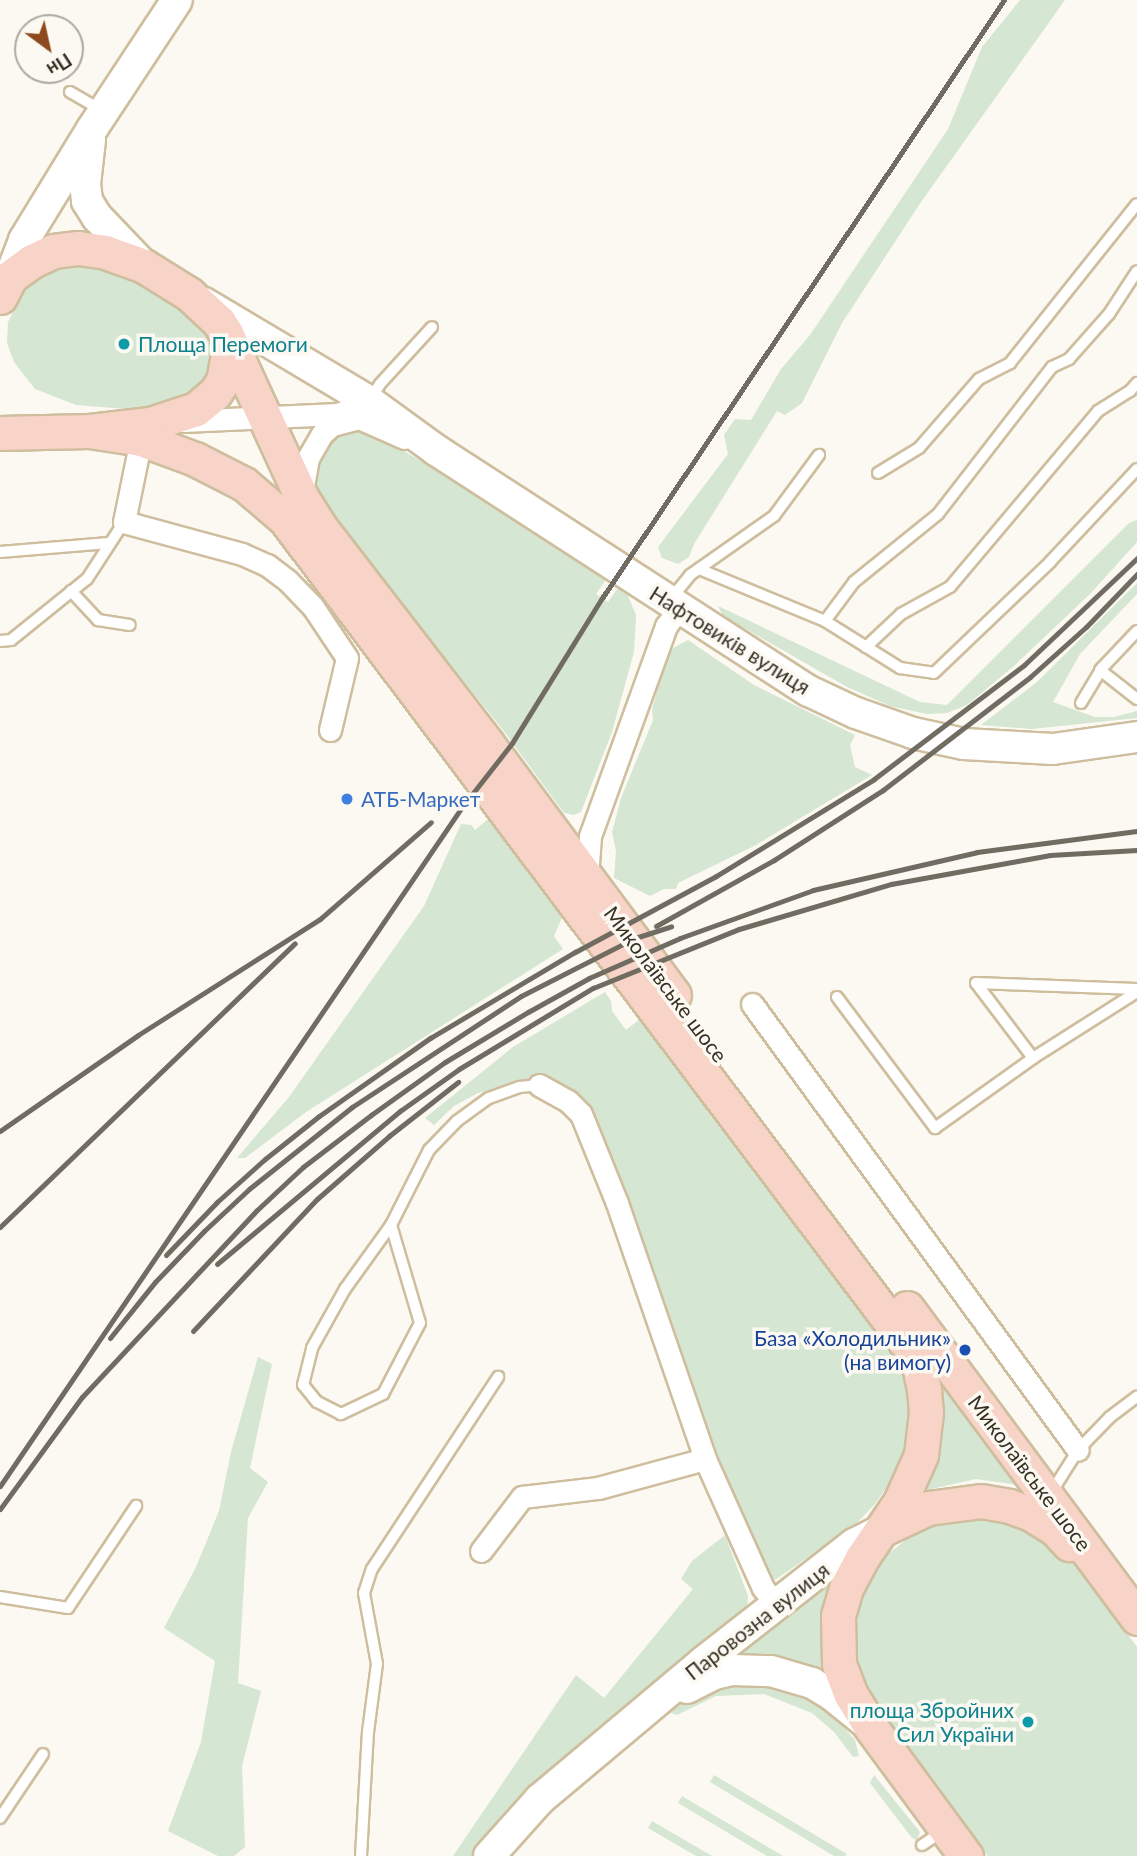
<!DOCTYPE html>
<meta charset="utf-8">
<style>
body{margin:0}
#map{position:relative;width:1137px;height:1856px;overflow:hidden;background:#fcf9f2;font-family:Lato,sans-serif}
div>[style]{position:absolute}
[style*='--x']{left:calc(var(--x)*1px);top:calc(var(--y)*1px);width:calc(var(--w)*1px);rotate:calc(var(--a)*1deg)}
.green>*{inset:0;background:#d5e6d2}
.roads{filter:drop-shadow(2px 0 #cebe9e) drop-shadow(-2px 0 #cebe9e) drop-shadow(0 2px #cebe9e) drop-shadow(0 -2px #cebe9e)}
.lane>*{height:10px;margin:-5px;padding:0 5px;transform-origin:5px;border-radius:5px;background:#fff}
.street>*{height:21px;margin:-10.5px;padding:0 10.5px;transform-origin:10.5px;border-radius:10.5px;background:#fff}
.secondary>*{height:30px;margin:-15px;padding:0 15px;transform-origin:15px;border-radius:15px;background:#fff}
.primary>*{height:33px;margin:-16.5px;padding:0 16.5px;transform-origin:16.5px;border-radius:16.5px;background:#f8d3c7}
.rail>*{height:5px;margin:-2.5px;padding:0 2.5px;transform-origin:2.5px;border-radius:2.5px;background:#716c61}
.dots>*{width:19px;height:19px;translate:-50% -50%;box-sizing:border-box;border:4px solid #fcf9f2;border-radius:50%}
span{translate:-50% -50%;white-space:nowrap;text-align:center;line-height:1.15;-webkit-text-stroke:7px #fcf9f2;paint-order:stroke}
.culture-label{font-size:21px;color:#0d838f}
.left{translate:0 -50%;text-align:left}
.right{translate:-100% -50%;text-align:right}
.street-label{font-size:21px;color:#363023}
.shop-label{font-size:21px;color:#366cbe}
.transit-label{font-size:21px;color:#164399}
.north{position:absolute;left:14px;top:14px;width:70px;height:70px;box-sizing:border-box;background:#fcf9f2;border:2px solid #ada99f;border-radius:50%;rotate:147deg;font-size:19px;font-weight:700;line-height:28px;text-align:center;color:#363023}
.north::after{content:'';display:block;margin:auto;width:24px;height:32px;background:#8e4a1e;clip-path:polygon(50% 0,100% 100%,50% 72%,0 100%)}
</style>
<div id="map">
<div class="green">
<div style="clip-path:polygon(1020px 0,1065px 0,921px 202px,842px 323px,802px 403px,785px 415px,777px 411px,694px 544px,689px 557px,678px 564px,662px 558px,658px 547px,728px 454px,724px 435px,735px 419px,751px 420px,781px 369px,810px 335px,948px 129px,982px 47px)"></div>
<div style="clip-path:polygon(55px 264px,119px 264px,212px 331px,217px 373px,189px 403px,126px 409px,76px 405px,35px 389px,14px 362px,7px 343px,8px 322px,26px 286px)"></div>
<div style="clip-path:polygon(352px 427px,371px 431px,609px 575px,596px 594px,608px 602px,620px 585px,628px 596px,636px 615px,634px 652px,612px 732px,581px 812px,574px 815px,564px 813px,503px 730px,321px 504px,315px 482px,315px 464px,323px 446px,336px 432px)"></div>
<div style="clip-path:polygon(1137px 520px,1137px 542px,1091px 593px,1014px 666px,967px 705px,947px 713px,927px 714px,890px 706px,847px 687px,723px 616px,718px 606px,920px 702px,947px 705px,1129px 523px)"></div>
<div style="clip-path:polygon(1137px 583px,1137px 594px,1080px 654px,1053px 702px,1095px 717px,1114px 717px,1137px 711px,1137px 718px,1032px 729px,981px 725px,1037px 682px)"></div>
<div style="clip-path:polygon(688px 640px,754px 685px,855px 735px,850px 745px,855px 767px,872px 775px,754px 846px,678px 883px,676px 889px,664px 889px,650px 896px,614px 878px,616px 851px,612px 832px,621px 798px,653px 720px,652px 709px,666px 659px,673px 648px)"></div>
<div style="clip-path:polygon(488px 819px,563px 915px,554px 936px,563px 949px,306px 1112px,245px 1158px,237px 1158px,289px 1097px,424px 906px,461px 824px,471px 825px,475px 830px)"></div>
<div style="clip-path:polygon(605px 992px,611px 1001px,612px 1011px,626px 1030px,644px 1016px,883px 1328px,912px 1390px,909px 1438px,895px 1475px,875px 1504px,856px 1524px,769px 1584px,719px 1478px,669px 1321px,594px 1137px,547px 1080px,531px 1078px,478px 1093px,454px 1106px,434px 1125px,425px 1118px,513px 1047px)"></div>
<div style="clip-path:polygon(258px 1357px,272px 1364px,250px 1468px,268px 1482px,248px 1518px,238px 1683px,261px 1691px,242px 1766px,245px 1847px,234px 1856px,218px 1856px,168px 1831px,201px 1742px,215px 1661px,164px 1628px,196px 1567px,219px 1511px,231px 1452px)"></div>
<div style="clip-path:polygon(934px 1362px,1026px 1486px,976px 1479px,918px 1492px)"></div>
<div style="clip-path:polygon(996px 1515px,1057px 1544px,1074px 1561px,1137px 1647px,1137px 1856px,988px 1856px,874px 1703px,863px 1682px,854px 1648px,855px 1626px,858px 1602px,878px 1561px,930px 1522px)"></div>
<div style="clip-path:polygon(725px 1535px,748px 1596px,747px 1610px,478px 1856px,453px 1856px,576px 1675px,604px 1698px,693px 1589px,681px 1579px,692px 1561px)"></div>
<div style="clip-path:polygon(833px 1576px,825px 1594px,822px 1615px,821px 1635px,827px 1671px,821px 1676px,739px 1658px,736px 1654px)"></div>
<div style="clip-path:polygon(756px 1682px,802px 1695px,829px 1711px,855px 1740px,859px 1756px,853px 1757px,834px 1732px,812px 1713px,764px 1694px,716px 1696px,677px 1715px,671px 1713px,681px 1701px,702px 1690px)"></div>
<div style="clip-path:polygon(714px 1775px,847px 1854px,845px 1856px,834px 1856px,710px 1782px)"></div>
<div style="clip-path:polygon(874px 1775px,920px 1832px,917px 1840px,912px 1838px,870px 1783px)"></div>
<div style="clip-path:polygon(682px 1796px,783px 1856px,767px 1856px,678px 1803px)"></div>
<div style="clip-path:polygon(652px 1821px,712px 1856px,696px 1856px,648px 1828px)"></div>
</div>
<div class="roads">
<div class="lane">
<div style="--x:70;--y:92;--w:36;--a:30"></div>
<div style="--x:371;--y:399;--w:17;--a:-59"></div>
<div style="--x:380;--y:384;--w:77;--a:-47.6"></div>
<div style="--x:878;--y:473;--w:48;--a:-31.4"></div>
<div style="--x:919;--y:448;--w:91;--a:-49"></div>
<div style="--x:979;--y:379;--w:35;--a:-27"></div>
<div style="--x:1010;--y:363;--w:203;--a:-51.4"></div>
<div style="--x:0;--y:552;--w:109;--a:-4.7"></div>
<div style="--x:699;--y:569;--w:136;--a:22.4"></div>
<div style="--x:825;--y:621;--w:89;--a:32.1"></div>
<div style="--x:900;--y:668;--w:34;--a:8"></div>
<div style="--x:934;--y:673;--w:161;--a:-43.7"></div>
<div style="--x:1050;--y:562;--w:127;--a:-46.9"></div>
<div style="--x:71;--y:591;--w:40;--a:47"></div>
<div style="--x:98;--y:620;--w:32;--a:9"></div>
<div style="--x:670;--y:600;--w:32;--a:-51"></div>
<div style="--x:690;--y:575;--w:103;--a:-35.1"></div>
<div style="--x:774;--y:516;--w:76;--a:-53.6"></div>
<div style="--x:825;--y:621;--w:49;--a:-53.4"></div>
<div style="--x:854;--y:582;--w:108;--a:-39"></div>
<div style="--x:938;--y:514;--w:186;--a:-52.2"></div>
<div style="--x:1052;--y:367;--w:19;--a:-25"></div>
<div style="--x:1069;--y:359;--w:60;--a:-48.4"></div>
<div style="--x:1109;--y:314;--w:51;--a:-56.9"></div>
<div style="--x:0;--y:641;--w:11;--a:-5"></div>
<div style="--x:11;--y:640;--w:97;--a:-38.8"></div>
<div style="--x:87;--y:579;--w:68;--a:-57"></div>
<div style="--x:866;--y:647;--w:48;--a:-43.3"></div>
<div style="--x:901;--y:614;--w:56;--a:-28.9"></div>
<div style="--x:950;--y:587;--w:230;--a:-49.9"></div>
<div style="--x:1098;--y:411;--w:38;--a:-32"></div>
<div style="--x:1130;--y:391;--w:11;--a:-49"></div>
<div style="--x:1100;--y:670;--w:47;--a:38.1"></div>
<div style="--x:1081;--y:703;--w:41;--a:-59"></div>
<div style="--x:1102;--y:668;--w:51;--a:-46.6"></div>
<div style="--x:837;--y:997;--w:164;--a:53.2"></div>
<div style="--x:935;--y:1128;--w:120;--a:-35.5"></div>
<div style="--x:1033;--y:1058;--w:94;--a:-127.2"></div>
<div style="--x:976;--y:983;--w:161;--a:2.1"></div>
<div style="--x:1033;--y:1058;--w:123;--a:-32.4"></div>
<div style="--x:391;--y:1225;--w:102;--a:73.5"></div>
<div style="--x:420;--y:1323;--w:80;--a:117.5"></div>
<div style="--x:383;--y:1394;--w:47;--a:154.5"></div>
<div style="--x:341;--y:1414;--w:27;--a:-153"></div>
<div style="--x:317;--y:1402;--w:22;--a:-129"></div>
<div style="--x:303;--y:1385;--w:38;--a:-76"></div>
<div style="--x:312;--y:1348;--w:68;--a:-60.8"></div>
<div style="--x:345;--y:1289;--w:79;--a:-54.3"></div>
<div style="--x:391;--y:1225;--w:84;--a:-63.1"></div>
<div style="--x:429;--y:1150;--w:40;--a:-46"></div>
<div style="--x:457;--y:1121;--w:39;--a:-36"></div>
<div style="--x:489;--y:1098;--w:33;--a:-20"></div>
<div style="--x:520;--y:1087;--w:19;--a:-6"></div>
<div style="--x:1051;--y:1493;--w:51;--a:-57.9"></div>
<div style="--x:1078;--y:1450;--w:46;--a:-45.9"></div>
<div style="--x:1110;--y:1417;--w:34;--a:-37"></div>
<div style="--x:0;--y:1597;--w:69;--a:9.2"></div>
<div style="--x:68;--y:1608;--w:123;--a:-56.3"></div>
<div style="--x:0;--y:1818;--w:77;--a:-56.1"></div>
<div style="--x:922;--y:1845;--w:27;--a:-34"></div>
<div style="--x:361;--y:1856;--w:124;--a:-86.8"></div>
<div style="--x:368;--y:1732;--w:69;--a:-82.5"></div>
<div style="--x:377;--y:1664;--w:72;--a:-100.4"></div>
<div style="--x:364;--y:1593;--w:25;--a:-72"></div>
<div style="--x:372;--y:1569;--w:230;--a:-56.7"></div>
</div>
<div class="street">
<div style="--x:339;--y:414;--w:23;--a:13"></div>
<div style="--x:361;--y:419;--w:47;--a:23.8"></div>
<div style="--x:183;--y:421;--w:154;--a:-2.6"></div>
<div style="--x:337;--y:414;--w:35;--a:-20"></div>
<div style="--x:141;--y:439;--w:85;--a:101.6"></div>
<div style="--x:124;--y:522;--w:122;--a:15.2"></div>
<div style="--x:242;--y:554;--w:27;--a:24"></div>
<div style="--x:267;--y:565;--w:26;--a:37"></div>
<div style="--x:288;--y:581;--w:36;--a:46"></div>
<div style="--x:313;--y:607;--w:61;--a:56.3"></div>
<div style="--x:347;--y:658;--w:74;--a:103.3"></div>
<div style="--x:302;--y:492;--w:35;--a:-80"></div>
<div style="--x:308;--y:458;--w:28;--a:-60"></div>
<div style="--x:322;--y:434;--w:13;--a:-42"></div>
<div style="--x:332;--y:425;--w:21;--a:-14"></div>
<div style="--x:587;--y:878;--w:42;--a:-85.9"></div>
<div style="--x:590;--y:836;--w:223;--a:-70.1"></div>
<div style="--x:666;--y:626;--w:21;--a:-53"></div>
<div style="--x:752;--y:1004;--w:552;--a:53.84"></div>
<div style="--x:539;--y:1085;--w:33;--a:29"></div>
<div style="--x:568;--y:1101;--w:18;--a:45"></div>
<div style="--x:581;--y:1114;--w:96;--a:68"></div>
<div style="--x:617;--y:1203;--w:271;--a:71"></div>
<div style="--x:705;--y:1459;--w:141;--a:65.8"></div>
<div style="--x:763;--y:1588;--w:21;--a:51"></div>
<div style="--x:481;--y:1551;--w:68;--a:-52.8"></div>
<div style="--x:522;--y:1497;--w:77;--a:-6.8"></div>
<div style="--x:598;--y:1488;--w:111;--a:-15.2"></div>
</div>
<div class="secondary">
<div style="--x:90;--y:140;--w:44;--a:96.5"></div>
<div style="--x:85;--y:184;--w:17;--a:83"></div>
<div style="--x:87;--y:201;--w:19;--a:58"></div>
<div style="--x:97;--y:217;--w:68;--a:46.2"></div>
<div style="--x:10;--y:277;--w:40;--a:-69"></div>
<div style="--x:24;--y:240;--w:130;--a:-58.5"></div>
<div style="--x:92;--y:129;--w:154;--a:-56.6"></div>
<div style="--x:204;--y:303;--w:193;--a:30.8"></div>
<div style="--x:370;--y:402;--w:82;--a:36"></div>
<div style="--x:436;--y:450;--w:444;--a:32.9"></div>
<div style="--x:809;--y:691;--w:52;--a:25.1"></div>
<div style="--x:856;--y:713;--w:60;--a:19.3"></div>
<div style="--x:913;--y:733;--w:52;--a:12.2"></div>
<div style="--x:964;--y:744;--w:89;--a:3.2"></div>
<div style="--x:1053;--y:749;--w:85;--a:-8.1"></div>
<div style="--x:687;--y:1688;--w:31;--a:-27"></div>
<div style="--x:715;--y:1674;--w:18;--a:-13"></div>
<div style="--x:733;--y:1670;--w:38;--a:2"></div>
<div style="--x:771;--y:1671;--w:43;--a:16.3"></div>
<div style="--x:812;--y:1683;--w:23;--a:31"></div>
<div style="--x:832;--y:1695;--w:41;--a:39.1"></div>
<div style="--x:489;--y:1856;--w:76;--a:-48.2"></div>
<div style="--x:540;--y:1799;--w:213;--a:-40"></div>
<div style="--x:703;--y:1662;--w:192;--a:-38"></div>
<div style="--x:854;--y:1544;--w:33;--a:-27"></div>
</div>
<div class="primary">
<div style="--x:0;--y:297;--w:22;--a:-63"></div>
<div style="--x:10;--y:277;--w:27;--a:-36"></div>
<div style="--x:32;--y:261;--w:23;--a:-25"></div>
<div style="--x:53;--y:251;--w:25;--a:-7"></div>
<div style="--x:78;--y:248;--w:27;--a:8"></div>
<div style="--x:105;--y:252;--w:41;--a:19.7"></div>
<div style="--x:144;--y:266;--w:53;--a:31.9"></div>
<div style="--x:189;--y:294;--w:41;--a:43"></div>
<div style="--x:219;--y:322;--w:13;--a:58"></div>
<div style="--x:226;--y:333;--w:15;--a:79"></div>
<div style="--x:229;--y:348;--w:34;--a:100"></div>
<div style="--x:223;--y:381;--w:14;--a:124"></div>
<div style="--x:215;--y:393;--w:25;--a:140"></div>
<div style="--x:196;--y:409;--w:48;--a:161.9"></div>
<div style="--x:150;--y:424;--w:61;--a:173.5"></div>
<div style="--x:89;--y:431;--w:89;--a:178.7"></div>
<div style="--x:226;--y:333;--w:182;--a:65.3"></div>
<div style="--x:302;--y:498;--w:34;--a:58"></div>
<div style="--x:320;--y:527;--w:272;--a:52.3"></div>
<div style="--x:486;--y:742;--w:315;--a:53.4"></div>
<div style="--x:89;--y:431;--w:53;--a:8.7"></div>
<div style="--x:141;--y:439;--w:58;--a:20.3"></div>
<div style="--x:195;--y:459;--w:55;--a:27"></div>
<div style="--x:244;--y:484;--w:54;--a:40.5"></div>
<div style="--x:285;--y:519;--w:1040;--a:52.98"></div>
<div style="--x:911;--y:1349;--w:19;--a:65"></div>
<div style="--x:919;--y:1366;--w:25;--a:78"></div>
<div style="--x:924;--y:1390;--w:22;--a:85"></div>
<div style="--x:926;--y:1412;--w:43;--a:96.6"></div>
<div style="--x:921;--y:1455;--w:51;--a:114.1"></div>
<div style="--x:900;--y:1502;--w:68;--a:124.2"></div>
<div style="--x:862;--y:1558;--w:34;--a:118"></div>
<div style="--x:846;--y:1588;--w:29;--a:106"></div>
<div style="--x:838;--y:1616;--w:48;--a:88.8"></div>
<div style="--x:839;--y:1664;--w:33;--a:69"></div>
<div style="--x:851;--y:1695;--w:36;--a:58"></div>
<div style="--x:870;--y:1726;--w:162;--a:53.6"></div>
<div style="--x:907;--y:1308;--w:386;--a:53.4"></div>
<div style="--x:883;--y:1529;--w:50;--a:-25"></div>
<div style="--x:928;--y:1508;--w:53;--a:-7.5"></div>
<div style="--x:981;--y:1501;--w:28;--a:10"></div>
<div style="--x:1009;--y:1506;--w:23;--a:20"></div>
<div style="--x:1031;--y:1514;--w:28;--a:32"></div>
<div style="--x:1055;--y:1529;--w:21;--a:47"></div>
</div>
</div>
<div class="rail">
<div style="--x:656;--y:926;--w:135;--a:-29.2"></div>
<div style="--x:774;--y:860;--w:130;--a:-32.7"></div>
<div style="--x:883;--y:790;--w:185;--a:-37.5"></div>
<div style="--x:1030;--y:677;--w:75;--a:-41.8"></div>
<div style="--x:1086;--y:627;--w:74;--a:-46.1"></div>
<div style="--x:0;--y:1131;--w:168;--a:-34.8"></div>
<div style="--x:138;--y:1035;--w:216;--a:-32.5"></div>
<div style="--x:320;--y:919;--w:147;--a:-41.1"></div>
<div style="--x:0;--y:1227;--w:409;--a:-43.9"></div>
<div style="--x:166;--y:1255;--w:74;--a:-46.1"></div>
<div style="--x:217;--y:1202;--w:64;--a:-41.9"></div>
<div style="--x:265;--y:1159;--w:69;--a:-38.5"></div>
<div style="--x:319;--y:1116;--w:136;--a:-35.1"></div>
<div style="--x:430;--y:1038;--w:169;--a:-30.7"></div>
<div style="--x:575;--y:952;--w:160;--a:-28.3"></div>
<div style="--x:716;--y:876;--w:185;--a:-31.5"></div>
<div style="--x:874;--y:779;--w:188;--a:-37.2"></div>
<div style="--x:1024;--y:665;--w:156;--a:-43.4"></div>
<div style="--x:217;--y:1264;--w:239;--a:-39.9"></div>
<div style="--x:400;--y:1111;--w:72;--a:-35.4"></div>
<div style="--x:459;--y:1069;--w:157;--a:-31.2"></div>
<div style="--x:593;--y:988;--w:157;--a:-22"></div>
<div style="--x:739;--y:929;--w:159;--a:-16.5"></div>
<div style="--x:891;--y:884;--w:162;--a:-10.3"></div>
<div style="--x:1050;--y:855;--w:87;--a:-3.3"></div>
<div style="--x:193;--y:1331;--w:181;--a:-46.8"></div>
<div style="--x:317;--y:1199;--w:96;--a:-41.2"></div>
<div style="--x:389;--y:1136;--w:88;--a:-38"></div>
<div style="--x:110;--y:1338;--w:72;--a:-51.2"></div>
<div style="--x:155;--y:1282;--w:71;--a:-46.1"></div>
<div style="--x:204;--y:1231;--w:62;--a:-43"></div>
<div style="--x:249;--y:1189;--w:132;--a:-38.5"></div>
<div style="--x:352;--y:1107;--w:202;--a:-33.3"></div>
<div style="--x:521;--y:996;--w:128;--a:-27"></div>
<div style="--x:635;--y:938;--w:38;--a:-18"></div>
<div style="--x:0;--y:1486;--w:821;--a:-55.77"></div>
<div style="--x:462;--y:807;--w:81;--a:-52"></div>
<div style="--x:512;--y:743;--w:171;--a:-58.2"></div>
<div style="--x:602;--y:598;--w:721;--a:-56.09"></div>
<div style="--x:0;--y:1509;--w:139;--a:-53.8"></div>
<div style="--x:82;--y:1397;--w:256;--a:-46.9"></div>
<div style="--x:257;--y:1210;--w:63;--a:-43.1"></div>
<div style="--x:303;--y:1167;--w:86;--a:-37.4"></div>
<div style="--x:371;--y:1115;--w:91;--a:-35.6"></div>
<div style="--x:445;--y:1062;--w:97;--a:-31.1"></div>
<div style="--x:528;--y:1012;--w:70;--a:-29.1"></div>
<div style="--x:589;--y:978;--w:99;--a:-23.7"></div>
<div style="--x:680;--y:938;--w:141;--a:-19.8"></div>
<div style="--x:813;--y:890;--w:168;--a:-13"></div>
<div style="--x:977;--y:852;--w:161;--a:-7.5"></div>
</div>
<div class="dots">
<div style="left:124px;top:344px;background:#0f9aa8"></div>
<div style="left:347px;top:799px;background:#3f7fe0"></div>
<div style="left:965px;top:1350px;background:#1a4fb4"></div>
<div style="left:1028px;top:1722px;background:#0f9aa8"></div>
</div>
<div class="culture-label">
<span class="left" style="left:138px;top:344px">Площа Перемоги</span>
<span class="right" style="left:1014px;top:1722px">площа Збройних<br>Сил України</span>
</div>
<div class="street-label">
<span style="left:730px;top:640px;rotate:32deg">Нафтовиків вулиця</span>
<span style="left:666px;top:984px;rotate:53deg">Миколаївське шосе</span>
<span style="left:1030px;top:1473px;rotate:53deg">Миколаївське шосе</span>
<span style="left:757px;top:1621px;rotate:-38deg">Паровозна вулиця</span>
</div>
<div class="shop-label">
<span class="left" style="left:361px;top:799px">АТБ-Маркет</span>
</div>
<div class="transit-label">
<span class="right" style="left:951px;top:1350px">База «Холодильник»<br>(на вимогу)</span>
</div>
<div class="north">Пн</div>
</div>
